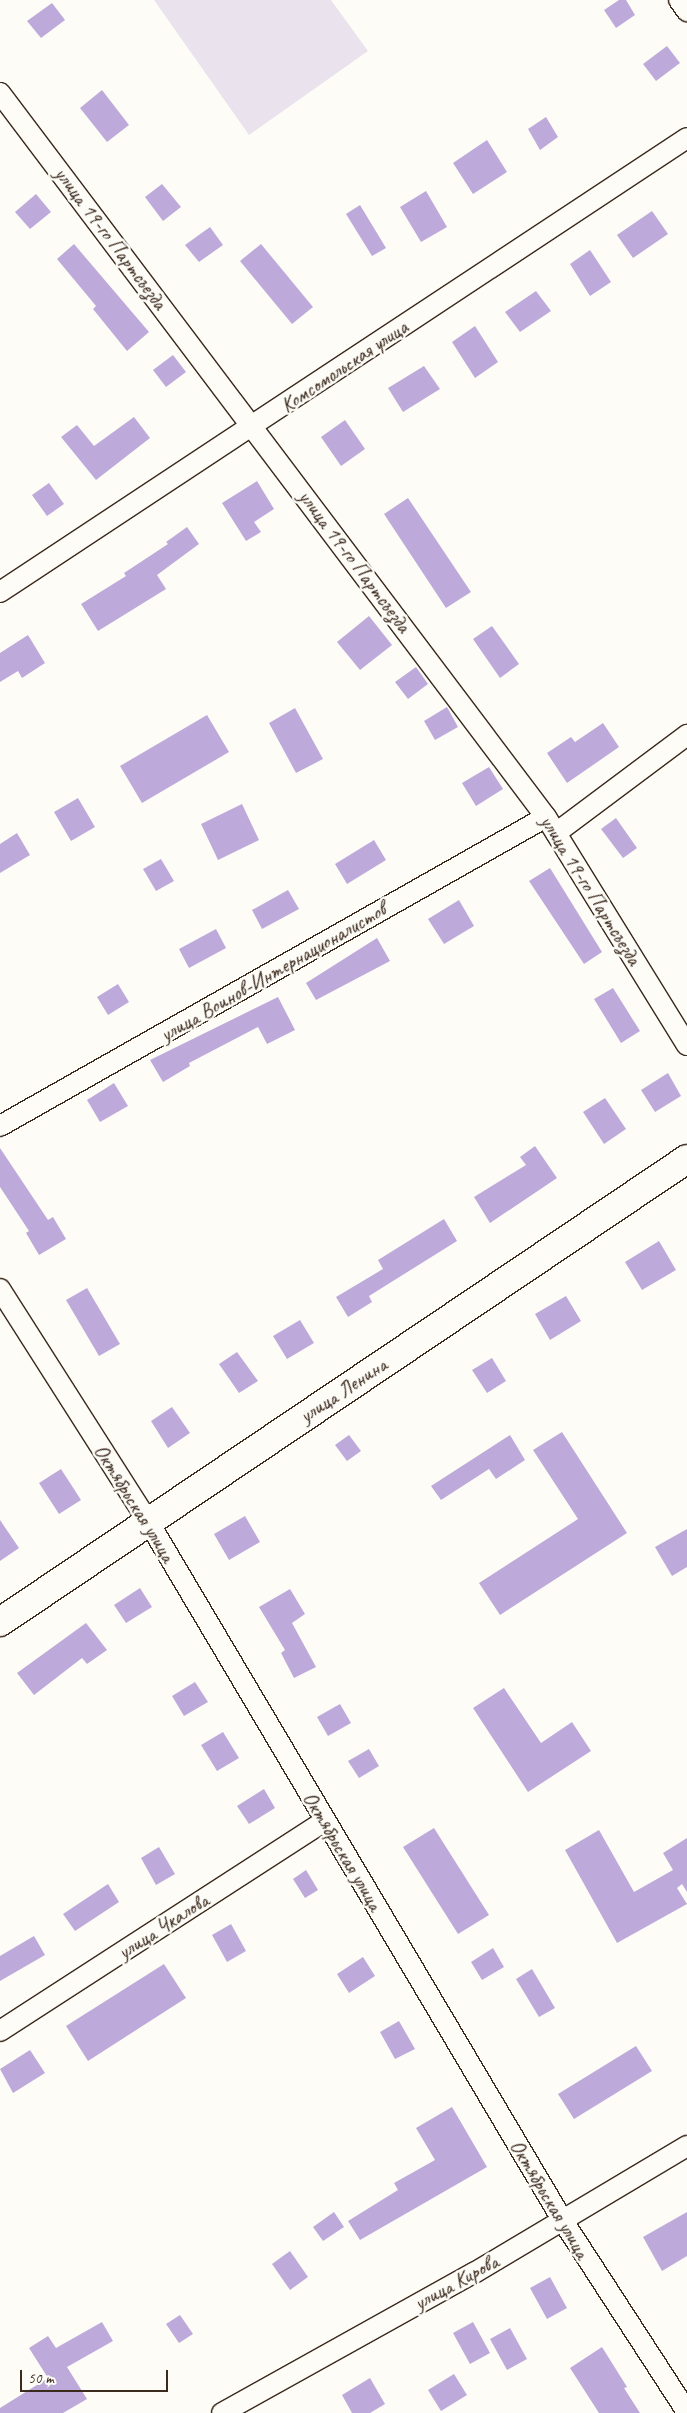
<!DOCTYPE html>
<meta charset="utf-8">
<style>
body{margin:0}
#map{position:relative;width:687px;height:2413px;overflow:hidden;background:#fdfcf7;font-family:Caveat,sans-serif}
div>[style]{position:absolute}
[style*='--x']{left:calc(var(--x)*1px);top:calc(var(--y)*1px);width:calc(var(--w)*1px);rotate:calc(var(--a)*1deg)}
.built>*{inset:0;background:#eae3ee}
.building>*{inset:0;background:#beaada}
.roads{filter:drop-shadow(1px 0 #3b2a1e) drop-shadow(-1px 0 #3b2a1e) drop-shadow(0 1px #3b2a1e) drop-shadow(0 -1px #3b2a1e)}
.minor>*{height:20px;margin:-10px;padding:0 10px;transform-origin:10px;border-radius:10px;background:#fdfcf7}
.secondary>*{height:28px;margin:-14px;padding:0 14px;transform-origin:14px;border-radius:14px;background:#fdfcf7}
span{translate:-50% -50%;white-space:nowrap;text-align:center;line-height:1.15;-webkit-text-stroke:5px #fdfcf7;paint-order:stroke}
.street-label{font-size:21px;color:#3b2a1e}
.scale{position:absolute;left:20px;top:2370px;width:148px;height:22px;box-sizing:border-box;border:2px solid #3b2a1e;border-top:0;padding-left:6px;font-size:15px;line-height:18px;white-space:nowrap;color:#3b2a1e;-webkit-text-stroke:4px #fdfcf7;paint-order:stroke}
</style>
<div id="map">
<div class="built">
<div style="clip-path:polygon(154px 0,331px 0,368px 51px,249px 135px)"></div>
</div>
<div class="building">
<div style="clip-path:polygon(619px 0,626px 0,635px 15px,616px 28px,604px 10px)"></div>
<div style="clip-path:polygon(52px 3px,65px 20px,41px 38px,27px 21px)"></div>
<div style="clip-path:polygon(667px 46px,680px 63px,656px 81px,643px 64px)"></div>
<div style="clip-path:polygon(102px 90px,129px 125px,107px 142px,80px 108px)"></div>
<div style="clip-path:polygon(546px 117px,558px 137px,540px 150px,528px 129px)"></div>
<div style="clip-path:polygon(487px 140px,507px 172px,473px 194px,453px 163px)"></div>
<div style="clip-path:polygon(162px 184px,181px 207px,163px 221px,145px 197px)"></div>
<div style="clip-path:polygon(426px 191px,447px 227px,421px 242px,400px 207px)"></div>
<div style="clip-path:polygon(36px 194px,51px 212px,30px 229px,15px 212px)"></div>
<div style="clip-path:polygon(360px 205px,386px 248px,372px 256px,346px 214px)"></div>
<div style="clip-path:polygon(652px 211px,668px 234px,633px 258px,617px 235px)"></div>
<div style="clip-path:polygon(210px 227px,223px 245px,199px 262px,185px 245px)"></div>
<div style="clip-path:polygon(74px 244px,149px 332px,127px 351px,93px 309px,96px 306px,57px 259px)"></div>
<div style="clip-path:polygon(261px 244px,313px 307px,292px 324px,240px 261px)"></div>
<div style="clip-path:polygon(590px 250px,611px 282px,590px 296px,570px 264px)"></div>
<div style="clip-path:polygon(536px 291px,551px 311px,520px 332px,505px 312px)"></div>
<div style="clip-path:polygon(475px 326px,498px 362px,475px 378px,452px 342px)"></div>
<div style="clip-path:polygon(173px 355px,186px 372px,166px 387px,153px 370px)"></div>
<div style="clip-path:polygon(424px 366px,440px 389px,403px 412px,388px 388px)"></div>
<div style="clip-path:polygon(134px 417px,150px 438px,96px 480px,61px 437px,77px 425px,94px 446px)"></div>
<div style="clip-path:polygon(345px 420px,365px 449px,341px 466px,321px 437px)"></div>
<div style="clip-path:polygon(257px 481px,274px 509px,254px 522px,261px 532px,246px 541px,222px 503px)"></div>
<div style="clip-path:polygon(49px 483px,64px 504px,47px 516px,32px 495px)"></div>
<div style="clip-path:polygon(408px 498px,471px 592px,446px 608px,384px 514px)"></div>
<div style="clip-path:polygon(187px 527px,199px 544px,157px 575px,166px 589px,98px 631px,81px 604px,126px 576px,124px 573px,168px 544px,166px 542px)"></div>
<div style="clip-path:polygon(369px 616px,392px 645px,360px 670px,337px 642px)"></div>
<div style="clip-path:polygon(492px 626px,519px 664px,500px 678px,473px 639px)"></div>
<div style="clip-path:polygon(28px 635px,45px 663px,22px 678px,18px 671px,0 682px,0 653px)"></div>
<div style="clip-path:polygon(416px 667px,428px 684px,408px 699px,395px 682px)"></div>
<div style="clip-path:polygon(447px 707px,458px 727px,435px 740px,424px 721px)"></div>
<div style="clip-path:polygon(295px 708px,323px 759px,296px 773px,269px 723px)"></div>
<div style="clip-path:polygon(207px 715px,229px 752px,142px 803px,120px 766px)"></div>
<div style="clip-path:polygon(603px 723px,619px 747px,567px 783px,547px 753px,571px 737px,575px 742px)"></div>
<div style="clip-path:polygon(489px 767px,503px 789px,476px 806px,462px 783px)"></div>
<div style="clip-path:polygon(78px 798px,95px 827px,71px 841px,54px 812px)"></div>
<div style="clip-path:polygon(242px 804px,259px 840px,218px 860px,201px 824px)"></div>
<div style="clip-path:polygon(616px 818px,637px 848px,623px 858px,601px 829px)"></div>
<div style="clip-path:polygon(17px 833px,30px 855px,0 873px,0 844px)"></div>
<div style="clip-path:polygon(374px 840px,386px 860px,347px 884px,335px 864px)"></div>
<div style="clip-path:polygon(161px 859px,174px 881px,156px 891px,143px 869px)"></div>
<div style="clip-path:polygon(550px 868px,602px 952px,584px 964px,529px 881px)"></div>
<div style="clip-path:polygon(288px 890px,299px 909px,262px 929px,252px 910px)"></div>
<div style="clip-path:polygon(459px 900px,474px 926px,444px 944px,428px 919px)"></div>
<div style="clip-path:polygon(216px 929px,226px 948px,189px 968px,179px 949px)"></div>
<div style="clip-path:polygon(377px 938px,390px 961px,316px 1000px,306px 983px)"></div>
<div style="clip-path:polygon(118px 984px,129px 1002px,108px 1015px,97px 997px)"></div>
<div style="clip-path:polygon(613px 988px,640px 1031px,621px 1043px,594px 999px)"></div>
<div style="clip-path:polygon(278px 997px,295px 1030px,267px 1044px,258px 1027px,189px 1063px,190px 1066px,163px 1082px,150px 1060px)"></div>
<div style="clip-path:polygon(668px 1073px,681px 1096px,655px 1112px,641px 1090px)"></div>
<div style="clip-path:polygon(114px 1083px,128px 1106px,100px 1122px,87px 1100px)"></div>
<div style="clip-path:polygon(605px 1098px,626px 1129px,604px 1144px,583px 1112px)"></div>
<div style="clip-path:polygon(535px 1146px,557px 1178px,490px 1223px,474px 1197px,526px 1165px,520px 1157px)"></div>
<div style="clip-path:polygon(0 1148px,48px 1220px,53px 1217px,66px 1239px,39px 1255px,26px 1233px,29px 1231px,0 1187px)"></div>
<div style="clip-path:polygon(444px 1219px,457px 1241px,369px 1296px,372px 1302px,348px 1317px,336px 1297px,383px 1269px,378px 1260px)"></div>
<div style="clip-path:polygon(659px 1241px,676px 1270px,642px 1290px,625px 1262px)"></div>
<div style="clip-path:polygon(87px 1288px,120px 1344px,99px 1356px,66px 1300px)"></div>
<div style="clip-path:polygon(566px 1296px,581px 1321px,550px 1340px,535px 1314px)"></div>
<div style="clip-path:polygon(300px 1320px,314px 1343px,287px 1359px,273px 1336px)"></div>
<div style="clip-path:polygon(237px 1352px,258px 1381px,239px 1393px,219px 1364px)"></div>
<div style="clip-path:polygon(492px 1358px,506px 1381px,487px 1393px,472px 1370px)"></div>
<div style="clip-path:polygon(172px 1407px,190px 1433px,168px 1448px,151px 1421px)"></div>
<div style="clip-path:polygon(562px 1432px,627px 1533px,500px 1615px,479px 1583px,578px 1519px,533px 1450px)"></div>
<div style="clip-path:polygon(349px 1435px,361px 1451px,347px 1461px,335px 1445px)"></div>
<div style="clip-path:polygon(510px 1435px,525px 1460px,496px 1479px,489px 1469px,441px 1500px,431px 1486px)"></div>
<div style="clip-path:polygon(61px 1469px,81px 1500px,59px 1514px,39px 1483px)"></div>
<div style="clip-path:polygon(245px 1516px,260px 1542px,229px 1560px,214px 1534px)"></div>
<div style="clip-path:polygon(0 1520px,19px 1548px,0 1561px)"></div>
<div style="clip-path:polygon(687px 1529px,687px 1567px,672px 1576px,655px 1547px)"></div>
<div style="clip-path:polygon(140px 1588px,152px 1607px,126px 1623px,114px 1605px)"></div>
<div style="clip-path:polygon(290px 1589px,305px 1614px,292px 1623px,316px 1667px,294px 1678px,281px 1653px,285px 1650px,259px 1607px)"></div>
<div style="clip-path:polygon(86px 1623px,107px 1650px,87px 1664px,82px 1658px,34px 1695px,17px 1673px)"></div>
<div style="clip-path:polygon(195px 1682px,208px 1702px,184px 1716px,172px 1696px)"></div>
<div style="clip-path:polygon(504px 1688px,541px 1743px,572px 1722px,591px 1751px,528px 1792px,473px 1708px)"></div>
<div style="clip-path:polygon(340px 1704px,351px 1723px,328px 1736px,317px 1717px)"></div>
<div style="clip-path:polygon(223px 1732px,239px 1758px,217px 1771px,201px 1745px)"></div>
<div style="clip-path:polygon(369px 1749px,379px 1766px,359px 1778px,348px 1761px)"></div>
<div style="clip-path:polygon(264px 1789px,275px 1808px,249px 1824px,237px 1806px)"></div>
<div style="clip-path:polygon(434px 1828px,489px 1915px,458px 1934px,403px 1847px)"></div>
<div style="clip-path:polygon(599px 1830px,634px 1892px,673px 1870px,663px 1853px,687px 1838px,687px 1892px,682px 1884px,677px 1888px,687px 1904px,617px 1943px,565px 1850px)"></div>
<div style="clip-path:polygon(159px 1847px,175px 1874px,156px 1885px,141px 1858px)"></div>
<div style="clip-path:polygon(306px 1870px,318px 1890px,305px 1898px,293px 1879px)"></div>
<div style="clip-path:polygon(108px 1884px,119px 1902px,75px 1931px,63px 1914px)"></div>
<div style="clip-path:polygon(231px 1924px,246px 1951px,227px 1962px,212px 1935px)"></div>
<div style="clip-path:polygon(34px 1936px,45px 1955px,0 1981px,0 1956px)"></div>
<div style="clip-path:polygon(493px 1948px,504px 1967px,482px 1980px,471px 1962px)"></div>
<div style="clip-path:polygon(363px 1957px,375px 1976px,349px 1993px,337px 1974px)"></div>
<div style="clip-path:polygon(164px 1964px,186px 1998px,88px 2061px,66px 2026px)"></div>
<div style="clip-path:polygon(532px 1969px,555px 2008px,539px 2017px,516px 1979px)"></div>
<div style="clip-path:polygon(399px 2021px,415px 2049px,395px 2059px,380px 2032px)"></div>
<div style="clip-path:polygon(636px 2046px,652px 2071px,574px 2119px,558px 2094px)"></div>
<div style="clip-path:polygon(30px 2050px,45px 2073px,13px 2093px,0 2069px)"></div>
<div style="clip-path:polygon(452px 2107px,487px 2167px,360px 2240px,348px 2221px,398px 2190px,394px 2183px,435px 2160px,416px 2128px)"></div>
<div style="clip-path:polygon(334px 2212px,344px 2227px,323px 2241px,313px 2227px)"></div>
<div style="clip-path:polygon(687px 2212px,687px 2256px,662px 2271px,643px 2237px)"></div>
<div style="clip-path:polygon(290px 2251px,308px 2277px,290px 2290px,272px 2264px)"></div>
<div style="clip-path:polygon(550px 2277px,567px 2308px,547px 2319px,530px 2288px)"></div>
<div style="clip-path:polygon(180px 2315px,193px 2334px,179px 2343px,166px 2324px)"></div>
<div style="clip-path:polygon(102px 2322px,113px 2341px,67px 2367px,87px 2399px,63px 2413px,0 2413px,0 2408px,48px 2378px,29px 2348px,48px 2336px,56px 2348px)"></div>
<div style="clip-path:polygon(473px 2322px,490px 2353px,470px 2364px,453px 2333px)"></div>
<div style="clip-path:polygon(510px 2328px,527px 2359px,507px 2370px,490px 2339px)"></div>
<div style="clip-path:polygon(602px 2347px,627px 2387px,624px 2388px,640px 2413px,599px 2413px,570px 2368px)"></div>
<div style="clip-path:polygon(454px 2374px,467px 2395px,441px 2411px,428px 2390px)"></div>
<div style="clip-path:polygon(370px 2378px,385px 2404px,370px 2413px,352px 2413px,342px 2395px)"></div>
</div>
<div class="roads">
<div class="minor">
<div style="--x:679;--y:0;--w:14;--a:54"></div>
<div style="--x:0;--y:93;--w:907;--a:52.98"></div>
<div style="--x:546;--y:817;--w:268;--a:58.3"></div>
<div style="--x:0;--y:592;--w:823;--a:-33.46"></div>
<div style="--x:556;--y:833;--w:164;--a:-36.8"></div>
<div style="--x:0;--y:1126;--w:627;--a:-29.51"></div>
<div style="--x:0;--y:1289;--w:275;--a:57.5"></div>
<div style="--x:148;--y:1521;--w:814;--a:59.34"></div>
<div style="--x:563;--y:2221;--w:228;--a:57"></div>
<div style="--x:0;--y:2031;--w:387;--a:-32.9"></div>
<div style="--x:222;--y:2413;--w:288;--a:-29.1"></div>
<div style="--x:474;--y:2273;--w:248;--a:-30.8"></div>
</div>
<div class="secondary">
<div style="--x:0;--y:1622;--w:828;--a:-33.98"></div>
</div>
</div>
<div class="street-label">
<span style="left:111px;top:238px;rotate:53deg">улица 19-го Партсъезда</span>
<span style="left:344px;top:366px;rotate:-34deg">Комсомольская улица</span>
<span style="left:355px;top:561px;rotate:53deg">улица 19-го Партсъезда</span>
<span style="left:591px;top:890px;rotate:58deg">улица 19-го Партсъезда</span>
<span style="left:273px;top:972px;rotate:-30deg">улица Воинов-Интернационалистов</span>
<span style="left:343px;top:1390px;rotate:-34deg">улица Ленина</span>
<span style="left:135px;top:1503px;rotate:58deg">Октябрьская улица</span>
<span style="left:343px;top:1851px;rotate:59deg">Октябрьская улица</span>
<span style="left:163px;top:1926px;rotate:-33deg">улица Чкалова</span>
<span style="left:550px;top:2199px;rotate:59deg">Октябрьская улица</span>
<span style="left:456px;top:2282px;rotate:-29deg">улица Кирова</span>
</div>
<div class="scale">50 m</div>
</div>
